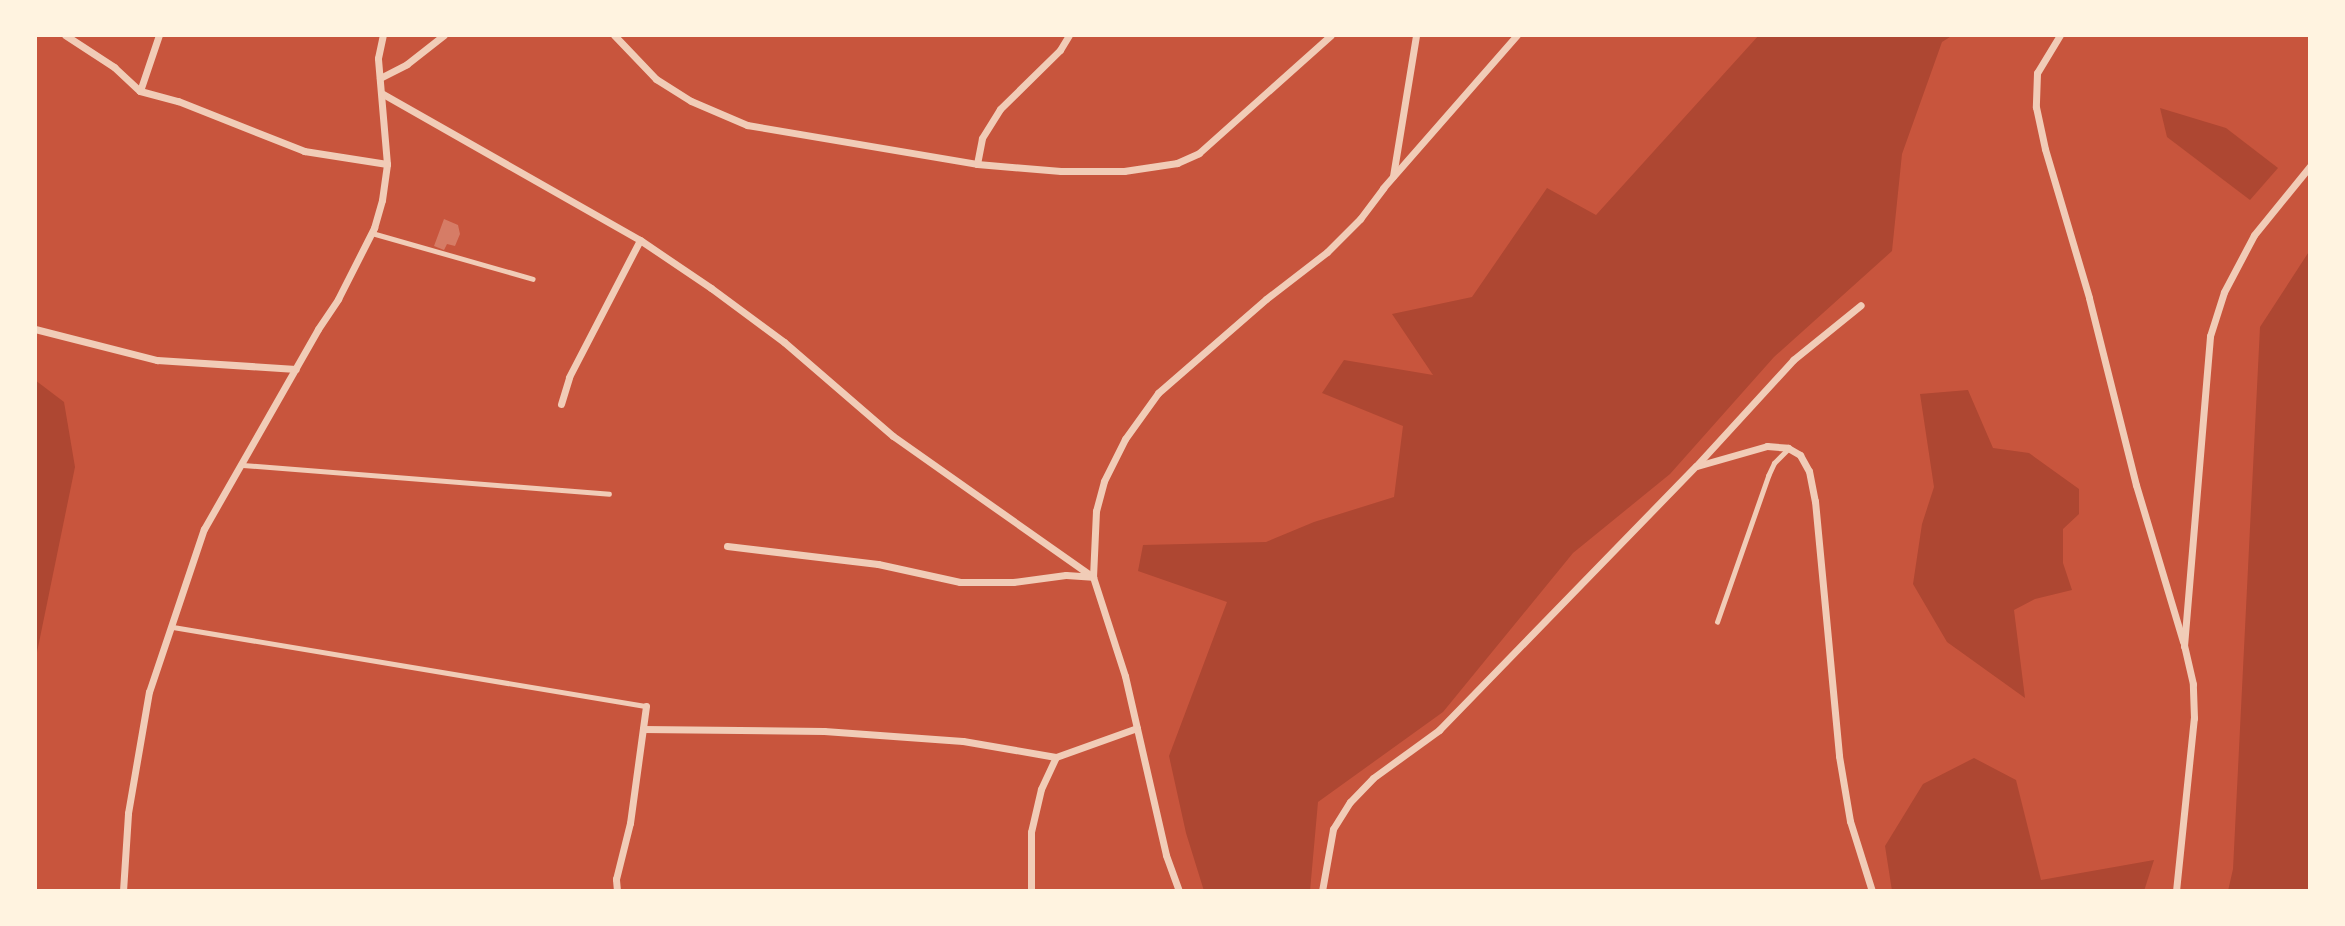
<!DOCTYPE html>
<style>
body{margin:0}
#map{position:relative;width:2345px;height:926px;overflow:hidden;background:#c8553d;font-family:Bitter,serif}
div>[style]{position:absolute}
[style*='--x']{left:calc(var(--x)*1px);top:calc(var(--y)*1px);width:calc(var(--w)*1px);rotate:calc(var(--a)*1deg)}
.green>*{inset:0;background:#ae4732}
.building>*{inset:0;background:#d67c66}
.service>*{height:4.5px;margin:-2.25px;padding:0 2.25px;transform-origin:2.25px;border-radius:2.25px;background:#f1ccb7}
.minor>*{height:7px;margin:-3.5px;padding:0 3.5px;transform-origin:3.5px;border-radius:3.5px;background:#f1ccb7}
span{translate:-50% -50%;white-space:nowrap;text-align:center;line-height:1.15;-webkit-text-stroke:7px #fff3e0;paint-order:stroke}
.frame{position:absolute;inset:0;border:37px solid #fff3e0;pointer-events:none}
</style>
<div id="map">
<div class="green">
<div style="clip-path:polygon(1759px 35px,1953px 35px,1942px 42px,1902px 154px,1892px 251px,1774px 357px,1670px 474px,1573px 553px,1443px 712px,1318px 802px,1310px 891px,1204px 891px,1186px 833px,1169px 756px,1227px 602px,1138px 571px,1143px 545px,1266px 542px,1314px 522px,1394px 497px,1403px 426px,1322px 393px,1344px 360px,1433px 375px,1392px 314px,1472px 297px,1547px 188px,1596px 215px)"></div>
<div style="clip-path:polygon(2160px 108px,2226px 128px,2278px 168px,2250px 200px,2167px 137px)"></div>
<div style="clip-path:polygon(2310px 250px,2310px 891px,2228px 891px,2233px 869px,2260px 327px)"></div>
<div style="clip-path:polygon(35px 380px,64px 402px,75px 467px,35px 662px)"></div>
<div style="clip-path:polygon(1968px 390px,1993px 448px,2029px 453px,2079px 489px,2079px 514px,2063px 529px,2063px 563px,2072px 590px,2035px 599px,2014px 610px,2025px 698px,1947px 642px,1913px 584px,1922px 524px,1934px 487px,1920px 394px)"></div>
<div style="clip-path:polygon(1974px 758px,2016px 780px,2041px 880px,2154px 860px,2144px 891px,1892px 891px,1885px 846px,1923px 784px)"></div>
</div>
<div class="building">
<div style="clip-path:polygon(444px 219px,458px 225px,460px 234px,455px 246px,447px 244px,444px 250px,434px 246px)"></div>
</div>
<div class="service">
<div style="--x:372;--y:233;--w:167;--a:15.9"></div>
<div style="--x:243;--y:465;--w:367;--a:4.5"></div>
<div style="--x:1717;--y:622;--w:155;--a:-70.7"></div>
<div style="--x:1768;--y:476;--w:14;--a:-65"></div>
<div style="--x:1774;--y:463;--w:20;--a:-45"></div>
<div style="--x:173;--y:627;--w:480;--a:9.5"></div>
</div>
<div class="minor">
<div style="--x:65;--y:35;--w:59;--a:33.1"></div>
<div style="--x:114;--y:67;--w:35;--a:43"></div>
<div style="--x:140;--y:91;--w:39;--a:15"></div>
<div style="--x:178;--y:101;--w:136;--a:21.6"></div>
<div style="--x:304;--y:151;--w:84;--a:8.9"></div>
<div style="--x:614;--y:35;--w:61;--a:46.3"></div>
<div style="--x:656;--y:79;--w:41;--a:32.2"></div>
<div style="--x:691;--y:101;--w:61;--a:23.2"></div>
<div style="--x:747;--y:125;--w:233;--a:9.6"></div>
<div style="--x:977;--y:164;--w:84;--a:4.8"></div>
<div style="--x:1061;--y:171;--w:63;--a:0"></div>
<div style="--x:1124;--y:171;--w:54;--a:-8.6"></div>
<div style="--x:1177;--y:163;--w:24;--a:-24"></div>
<div style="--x:1199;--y:153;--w:177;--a:-41.8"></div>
<div style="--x:2060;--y:35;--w:44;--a:121.2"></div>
<div style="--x:2037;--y:73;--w:34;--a:92"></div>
<div style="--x:2036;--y:107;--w:43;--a:77.9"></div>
<div style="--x:2045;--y:149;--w:155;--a:73.5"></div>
<div style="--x:2089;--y:298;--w:193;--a:75.9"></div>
<div style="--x:2136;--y:485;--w:164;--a:73.3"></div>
<div style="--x:380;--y:78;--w:30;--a:-27"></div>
<div style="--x:407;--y:64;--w:47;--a:-38.1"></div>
<div style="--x:140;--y:91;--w:59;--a:-71.3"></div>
<div style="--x:383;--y:94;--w:296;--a:29.6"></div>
<div style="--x:640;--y:240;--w:86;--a:34.1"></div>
<div style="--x:711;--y:288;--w:91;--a:36.5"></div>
<div style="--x:784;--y:342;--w:144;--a:40.8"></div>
<div style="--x:893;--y:436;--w:245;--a:35.2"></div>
<div style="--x:977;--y:164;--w:26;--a:-79"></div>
<div style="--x:982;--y:138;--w:34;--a:-58"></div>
<div style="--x:1000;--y:109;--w:84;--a:-44.5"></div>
<div style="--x:1060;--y:50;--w:17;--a:-59"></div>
<div style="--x:1393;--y:176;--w:143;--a:-80.7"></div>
<div style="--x:35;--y:329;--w:126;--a:14.3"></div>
<div style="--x:157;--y:360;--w:139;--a:3.7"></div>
<div style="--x:561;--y:404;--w:28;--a:-73"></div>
<div style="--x:569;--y:377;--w:154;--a:-62.6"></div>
<div style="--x:1697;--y:466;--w:73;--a:-15.9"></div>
<div style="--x:1767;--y:446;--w:21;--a:5"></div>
<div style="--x:1788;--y:448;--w:14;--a:30"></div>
<div style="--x:1800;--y:455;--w:18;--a:61"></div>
<div style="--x:1809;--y:471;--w:31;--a:79"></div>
<div style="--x:1815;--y:501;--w:256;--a:84.6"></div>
<div style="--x:1839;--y:756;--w:66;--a:80.4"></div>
<div style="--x:1850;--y:821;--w:73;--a:72.6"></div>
<div style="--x:727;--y:546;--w:152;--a:6.8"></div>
<div style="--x:878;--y:564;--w:84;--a:12.4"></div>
<div style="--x:960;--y:582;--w:53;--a:0"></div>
<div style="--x:1013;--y:582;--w:53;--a:-7.5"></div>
<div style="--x:1066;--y:575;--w:26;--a:4"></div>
<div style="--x:643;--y:729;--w:181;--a:0.6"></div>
<div style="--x:824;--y:731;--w:139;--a:4.1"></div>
<div style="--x:963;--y:741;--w:94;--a:9.8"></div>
<div style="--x:123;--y:891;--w:78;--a:-86.3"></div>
<div style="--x:128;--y:813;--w:123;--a:-80.2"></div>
<div style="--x:149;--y:692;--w:172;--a:-71.4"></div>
<div style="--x:204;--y:529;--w:230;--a:-60.3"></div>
<div style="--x:318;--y:329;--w:36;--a:-56"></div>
<div style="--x:338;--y:299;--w:80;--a:-63.1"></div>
<div style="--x:374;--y:228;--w:29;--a:-74"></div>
<div style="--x:382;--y:200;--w:36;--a:-82"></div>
<div style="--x:387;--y:164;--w:106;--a:-94.9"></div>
<div style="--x:378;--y:58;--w:24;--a:-78"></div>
<div style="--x:617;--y:891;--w:12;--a:-95"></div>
<div style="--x:616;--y:879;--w:58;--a:-76"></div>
<div style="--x:630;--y:823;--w:118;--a:-82.2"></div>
<div style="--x:1031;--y:891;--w:59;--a:-90"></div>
<div style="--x:1031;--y:832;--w:44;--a:-76.9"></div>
<div style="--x:1041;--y:789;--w:35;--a:-65"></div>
<div style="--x:1056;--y:757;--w:86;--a:-19.7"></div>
<div style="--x:1179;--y:891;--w:38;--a:-110"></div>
<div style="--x:1166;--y:855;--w:184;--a:-102.9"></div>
<div style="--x:1125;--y:676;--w:104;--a:-107.9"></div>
<div style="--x:1093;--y:577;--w:66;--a:-87.4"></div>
<div style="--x:1096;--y:511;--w:31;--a:-75"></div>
<div style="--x:1104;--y:481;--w:47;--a:-63.4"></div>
<div style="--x:1125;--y:439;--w:57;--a:-54.3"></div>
<div style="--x:1158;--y:393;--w:143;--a:-41"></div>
<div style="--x:1266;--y:299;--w:77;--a:-37.6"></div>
<div style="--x:1327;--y:252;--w:47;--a:-45"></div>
<div style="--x:1360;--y:219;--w:39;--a:-53"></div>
<div style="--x:1383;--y:188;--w:203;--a:-48.8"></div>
<div style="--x:1322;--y:891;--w:63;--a:-79.9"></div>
<div style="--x:1333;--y:829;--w:32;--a:-58"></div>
<div style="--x:1350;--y:802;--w:33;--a:-46"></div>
<div style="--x:1373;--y:778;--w:82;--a:-36"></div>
<div style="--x:1439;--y:730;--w:368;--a:-45.8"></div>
<div style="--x:1696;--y:466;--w:144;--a:-47.5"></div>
<div style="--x:1793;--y:360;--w:87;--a:-39"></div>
<div style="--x:2176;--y:891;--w:174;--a:-84.1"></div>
<div style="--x:2194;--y:718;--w:34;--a:-92"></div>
<div style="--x:2193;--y:684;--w:39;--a:-103"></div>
<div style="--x:2184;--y:646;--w:311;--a:-85.2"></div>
<div style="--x:2210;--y:336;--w:46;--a:-72.3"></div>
<div style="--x:2224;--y:292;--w:64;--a:-62.2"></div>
<div style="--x:2254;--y:235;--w:89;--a:-50.9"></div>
</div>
<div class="frame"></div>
</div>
